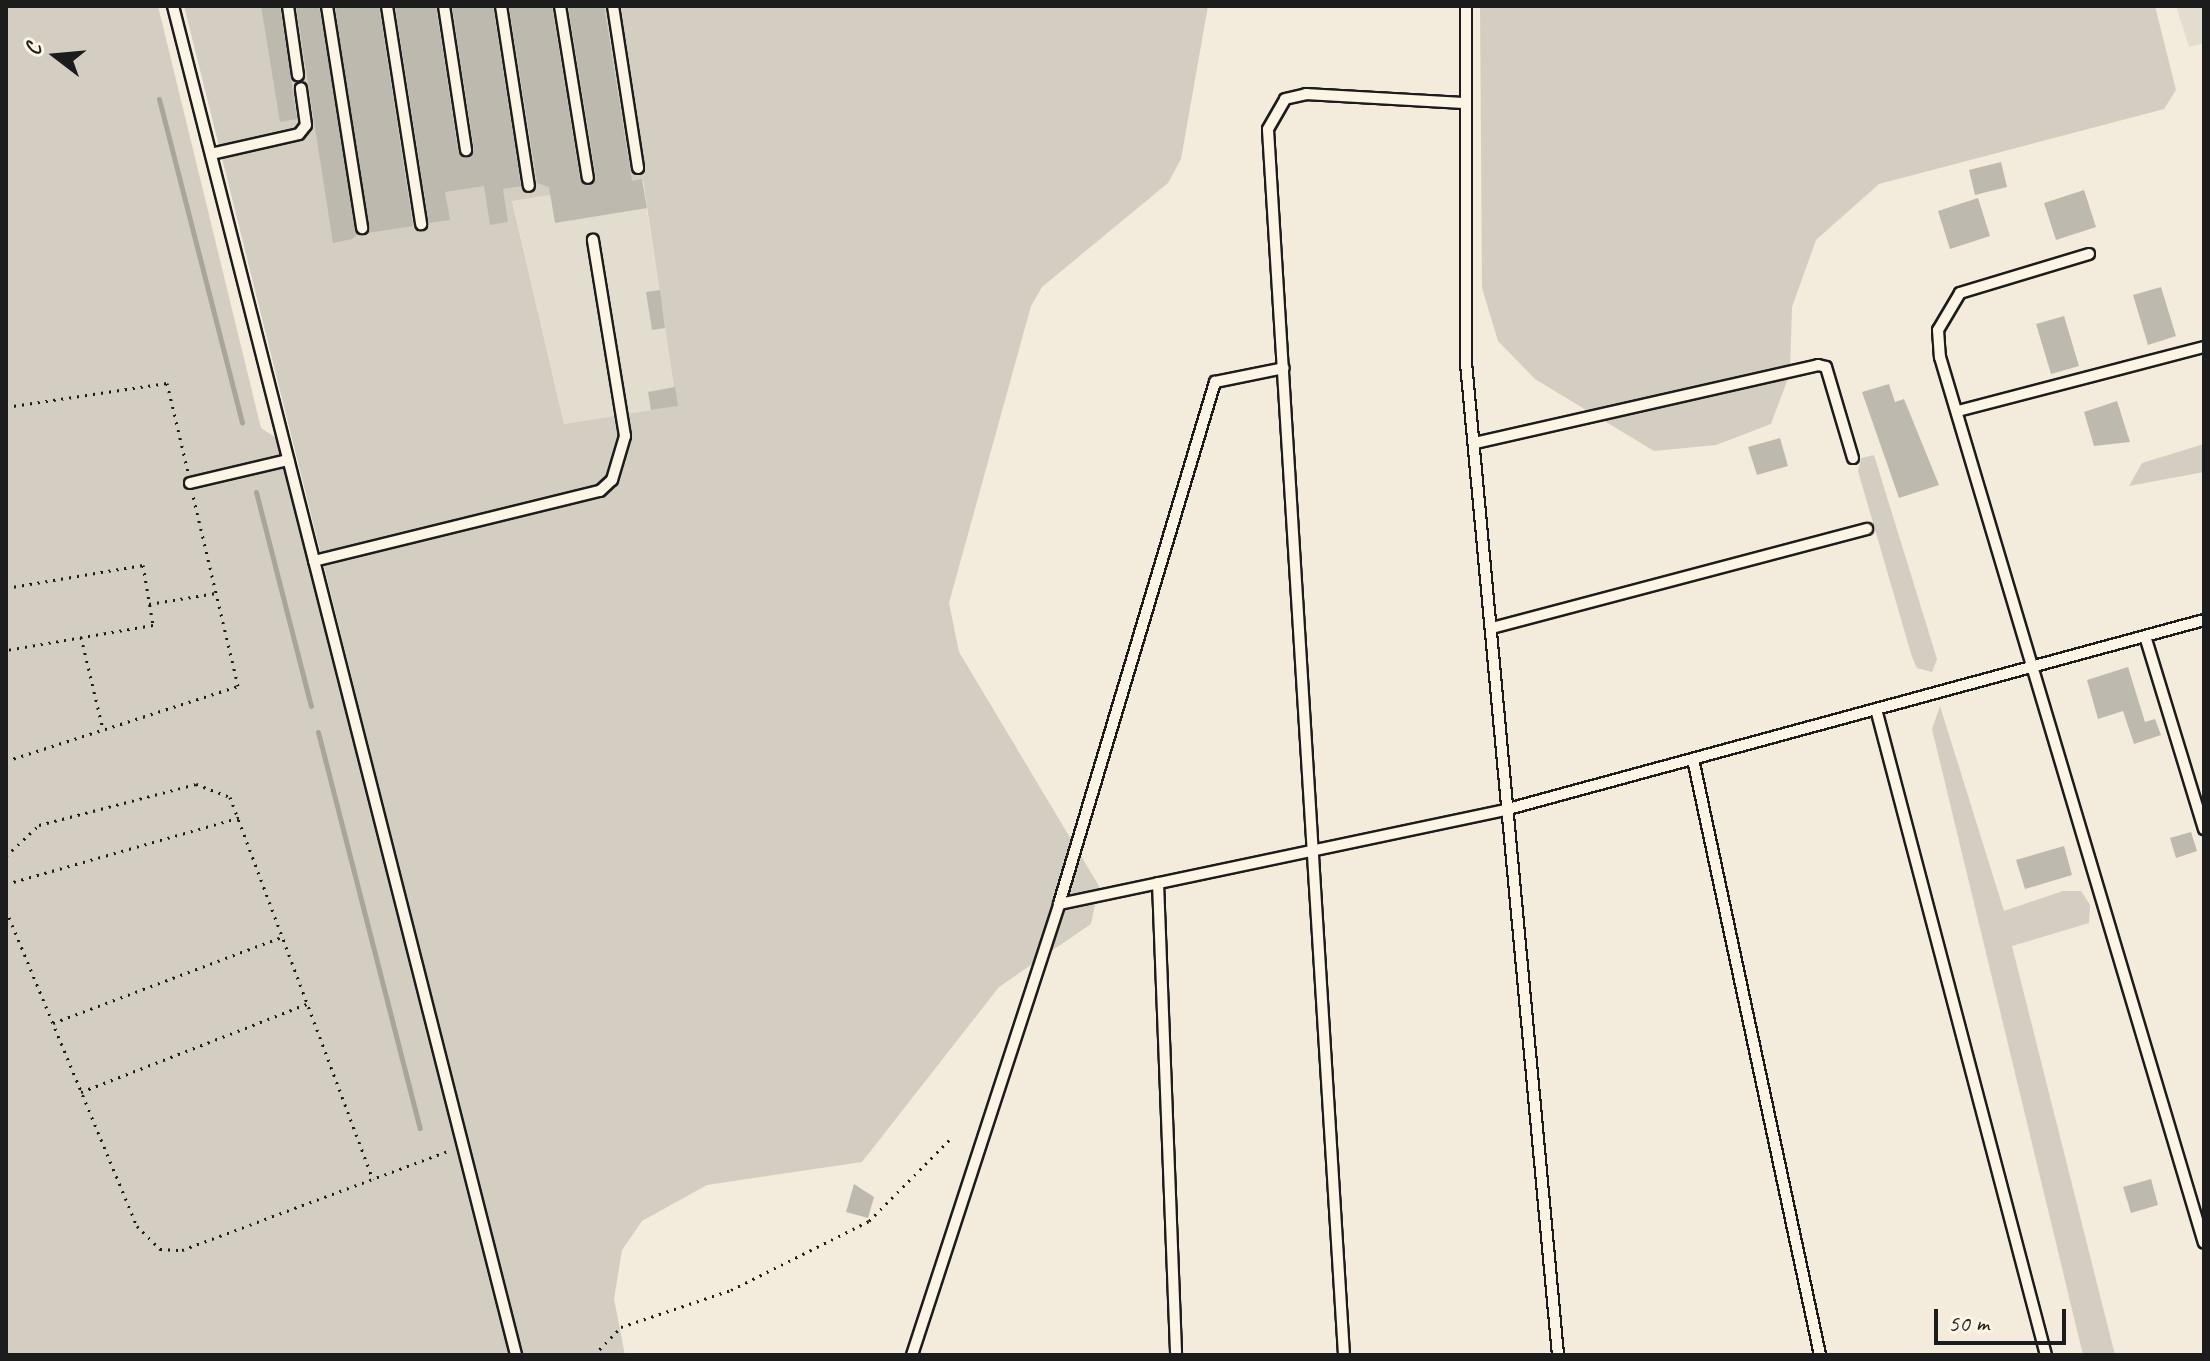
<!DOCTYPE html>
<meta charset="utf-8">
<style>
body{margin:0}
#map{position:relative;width:2210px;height:1361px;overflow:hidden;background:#f3ecdd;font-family:Caveat,sans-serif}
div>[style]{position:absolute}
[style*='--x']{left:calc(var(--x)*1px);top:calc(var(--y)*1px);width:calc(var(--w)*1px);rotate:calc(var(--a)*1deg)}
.built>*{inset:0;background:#e3ddcf}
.green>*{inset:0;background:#d3cec1}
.stream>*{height:5px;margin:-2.5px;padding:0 2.5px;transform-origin:2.5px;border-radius:2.5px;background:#aaa59b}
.building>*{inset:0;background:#beb9ae}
.path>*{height:3px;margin-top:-1.5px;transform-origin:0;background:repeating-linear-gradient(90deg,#1c1c1c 0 2px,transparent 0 8px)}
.roads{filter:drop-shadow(2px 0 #1c1c1c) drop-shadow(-2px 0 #1c1c1c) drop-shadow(0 2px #1c1c1c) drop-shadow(0 -2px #1c1c1c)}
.lane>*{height:10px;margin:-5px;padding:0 5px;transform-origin:5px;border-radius:5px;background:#fcf5e5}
span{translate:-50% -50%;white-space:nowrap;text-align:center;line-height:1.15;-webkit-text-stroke:6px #fcf5e5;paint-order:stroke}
.frame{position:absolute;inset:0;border:8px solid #1c1c1c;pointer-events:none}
.north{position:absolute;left:16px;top:16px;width:80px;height:80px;-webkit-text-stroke:6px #fcf5e5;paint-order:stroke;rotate:286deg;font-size:22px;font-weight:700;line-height:32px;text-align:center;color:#1c1c1c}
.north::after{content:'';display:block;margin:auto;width:28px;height:36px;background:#1c1c1c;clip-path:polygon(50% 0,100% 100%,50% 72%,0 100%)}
.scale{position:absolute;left:1934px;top:1309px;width:132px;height:36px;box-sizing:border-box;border:4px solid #1c1c1c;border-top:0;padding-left:10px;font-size:24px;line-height:28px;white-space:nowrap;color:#1c1c1c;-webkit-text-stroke:6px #fcf5e5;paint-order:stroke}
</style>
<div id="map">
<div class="built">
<div style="clip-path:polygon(2176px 6px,2204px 6px,2204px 43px,2189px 47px)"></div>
<div style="clip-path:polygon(642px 179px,678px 406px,564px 424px,512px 200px)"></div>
</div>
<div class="green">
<div style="clip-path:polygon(6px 6px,158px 6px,261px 428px,283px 442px,511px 1355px,6px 1355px)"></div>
<div style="clip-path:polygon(evenodd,184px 6px,1208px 6px,1181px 159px,1168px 183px,1042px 287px,1031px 306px,949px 603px,959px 652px,1099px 886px,1091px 924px,999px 987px,862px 1162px,707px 1185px,642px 1221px,622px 1250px,614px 1299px,625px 1355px,521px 1355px,184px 6px,643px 180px,677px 406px,564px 424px,512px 201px,643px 180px)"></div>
<div style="clip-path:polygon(1480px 6px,2155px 6px,2176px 90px,2164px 109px,1879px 184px,1816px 240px,1792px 307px,1790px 373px,1771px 424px,1716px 445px,1654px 451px,1535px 379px,1498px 341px,1482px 288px)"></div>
<div style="clip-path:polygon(2204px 444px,2204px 472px,2129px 486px,2142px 463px)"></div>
<div style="clip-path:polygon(1874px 455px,1937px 659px,1932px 672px,1917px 668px,1912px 657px,1858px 471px,1861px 458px)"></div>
<div style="clip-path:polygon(1940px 706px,2004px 911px,2063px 891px,2081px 891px,2090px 905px,2089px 923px,2012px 946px,2115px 1355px,2083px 1355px,1932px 729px)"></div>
</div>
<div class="stream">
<div style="--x:159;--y:99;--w:334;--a:75.6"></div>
<div style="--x:256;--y:492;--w:221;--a:75.6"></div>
<div style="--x:318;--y:732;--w:409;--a:75.6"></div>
</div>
<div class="building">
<div style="clip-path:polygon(261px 6px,280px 6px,297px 119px,280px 122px)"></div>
<div style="clip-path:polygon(296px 6px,319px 6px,358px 234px,352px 239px,333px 243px)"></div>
<div style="clip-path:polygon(335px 6px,379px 6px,413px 226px,368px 233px)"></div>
<div style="clip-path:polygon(395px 6px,436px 6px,458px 151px,466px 158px,474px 149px,452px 6px,493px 6px,521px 186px,503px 189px,508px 222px,490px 225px,484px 186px,445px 192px,450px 220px,429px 223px)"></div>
<div style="clip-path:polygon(509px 6px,552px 6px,580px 179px,588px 186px,596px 177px,568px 6px,604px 6px,632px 181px,642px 179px,647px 208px,555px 223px,549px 187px,537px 183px)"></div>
<div style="clip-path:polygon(2001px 162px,2007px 187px,1975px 195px,1969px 170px)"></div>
<div style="clip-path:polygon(2084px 190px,2096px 227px,2056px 240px,2044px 203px)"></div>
<div style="clip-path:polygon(1978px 198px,1990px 236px,1950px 249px,1938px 211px)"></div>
<div style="clip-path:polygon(2161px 287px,2176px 336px,2148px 345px,2133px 295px)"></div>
<div style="clip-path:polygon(660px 290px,665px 328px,652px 330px,646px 292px)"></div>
<div style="clip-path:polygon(2064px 316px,2079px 366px,2051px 374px,2036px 324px)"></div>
<div style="clip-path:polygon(1889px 384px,1895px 402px,1904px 399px,1939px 485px,1899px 498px,1862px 392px)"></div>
<div style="clip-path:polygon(675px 387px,678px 406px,651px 410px,648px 392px)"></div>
<div style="clip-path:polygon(2117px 401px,2130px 442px,2094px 446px,2084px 412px)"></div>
<div style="clip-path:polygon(1780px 438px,1788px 466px,1757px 475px,1748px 447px)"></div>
<div style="clip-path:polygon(2128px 667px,2145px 722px,2155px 719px,2161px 735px,2134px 744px,2123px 711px,2098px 719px,2087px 680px)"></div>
<div style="clip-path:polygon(2191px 832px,2197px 851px,2176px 858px,2170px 838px)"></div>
<div style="clip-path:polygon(2064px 846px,2072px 875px,2025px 889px,2016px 860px)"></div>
<div style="clip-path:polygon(2151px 1179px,2158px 1205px,2131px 1213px,2123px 1187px)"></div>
<div style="clip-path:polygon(854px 1184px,874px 1197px,868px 1218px,846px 1212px)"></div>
</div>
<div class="path">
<div style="--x:6;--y:407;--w:163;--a:-8.5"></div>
<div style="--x:167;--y:383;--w:91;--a:76.7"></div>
<div style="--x:6;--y:588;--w:139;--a:-9.5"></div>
<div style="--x:143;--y:565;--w:61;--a:80.5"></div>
<div style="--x:153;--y:625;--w:149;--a:170.3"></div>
<div style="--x:149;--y:604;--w:68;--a:-9.3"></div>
<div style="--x:81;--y:637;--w:95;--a:76.6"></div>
<div style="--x:6;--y:761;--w:244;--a:-17.9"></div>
<div style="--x:238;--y:686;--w:196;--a:-103.3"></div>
<div style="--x:6;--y:856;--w:45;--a:-43.2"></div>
<div style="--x:39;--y:825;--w:162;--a:-14.6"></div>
<div style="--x:196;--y:784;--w:36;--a:21"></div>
<div style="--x:230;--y:797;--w:408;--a:69.5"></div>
<div style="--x:6;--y:884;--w:244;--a:-15.9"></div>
<div style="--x:6;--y:910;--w:342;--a:67.5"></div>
<div style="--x:137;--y:1226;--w:33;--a:45"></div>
<div style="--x:160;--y:1249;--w:22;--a:3"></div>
<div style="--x:182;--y:1250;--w:287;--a:-20.4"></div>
<div style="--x:53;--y:1023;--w:247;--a:-20.6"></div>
<div style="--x:81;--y:1092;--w:245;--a:-21.3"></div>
<div style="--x:594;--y:1355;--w:39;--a:-46"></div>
<div style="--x:621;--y:1327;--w:116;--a:-18.6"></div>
<div style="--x:731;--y:1290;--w:154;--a:-26.6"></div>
<div style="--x:869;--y:1221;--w:120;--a:-45.3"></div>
</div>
<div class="roads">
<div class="lane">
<div style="--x:173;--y:6;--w:1392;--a:75.73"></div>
<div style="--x:288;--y:6;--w:70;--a:81.8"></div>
<div style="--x:327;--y:6;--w:225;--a:81"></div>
<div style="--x:387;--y:6;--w:221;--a:81.1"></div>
<div style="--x:444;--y:6;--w:146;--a:81.3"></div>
<div style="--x:501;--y:6;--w:182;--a:81.2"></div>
<div style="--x:560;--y:6;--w:174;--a:80.8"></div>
<div style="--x:613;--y:6;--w:164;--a:81.2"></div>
<div style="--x:1466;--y:6;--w:357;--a:90"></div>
<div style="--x:1466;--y:363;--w:996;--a:84.7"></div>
<div style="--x:211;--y:154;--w:90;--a:-12.8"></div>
<div style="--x:299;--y:134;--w:11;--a:-52"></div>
<div style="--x:306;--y:125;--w:37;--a:-98"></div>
<div style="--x:2089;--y:254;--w:135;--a:163.2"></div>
<div style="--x:1960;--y:293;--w:43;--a:120.7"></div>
<div style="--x:1938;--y:330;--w:27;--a:86"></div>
<div style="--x:1940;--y:357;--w:924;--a:73.41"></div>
<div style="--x:1958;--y:411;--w:254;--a:-14.6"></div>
<div style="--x:1475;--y:443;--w:352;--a:-12.8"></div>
<div style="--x:1818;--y:365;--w:8;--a:14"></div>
<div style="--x:1826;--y:367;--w:95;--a:73.5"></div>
<div style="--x:190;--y:483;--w:101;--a:-13.2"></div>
<div style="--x:314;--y:561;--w:294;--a:-13.8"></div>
<div style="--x:600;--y:491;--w:16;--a:-43"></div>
<div style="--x:612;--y:480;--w:46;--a:-73.5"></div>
<div style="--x:625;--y:436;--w:199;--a:-99.3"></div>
<div style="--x:1492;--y:628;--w:388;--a:-14.8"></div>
<div style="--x:2145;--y:636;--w:202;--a:73"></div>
<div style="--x:1876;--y:709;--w:668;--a:75.26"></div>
<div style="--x:1693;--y:759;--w:609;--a:77.97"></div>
<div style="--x:1158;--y:883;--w:472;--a:87.8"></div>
<div style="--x:1059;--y:904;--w:545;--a:-73.36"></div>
<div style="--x:1215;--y:382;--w:70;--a:-11.5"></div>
<div style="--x:912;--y:1355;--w:474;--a:-71.9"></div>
<div style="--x:1059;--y:904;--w:459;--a:-11.9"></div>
<div style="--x:1508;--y:809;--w:721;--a:-15.19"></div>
<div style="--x:1344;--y:1355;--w:1228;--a:-93.55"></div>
<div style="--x:1268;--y:129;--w:34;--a:-60"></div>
<div style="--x:1285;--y:99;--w:22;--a:-13"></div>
<div style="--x:1306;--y:94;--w:157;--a:3.3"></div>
</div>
</div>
<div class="frame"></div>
<div class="north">С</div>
<div class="scale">50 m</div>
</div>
